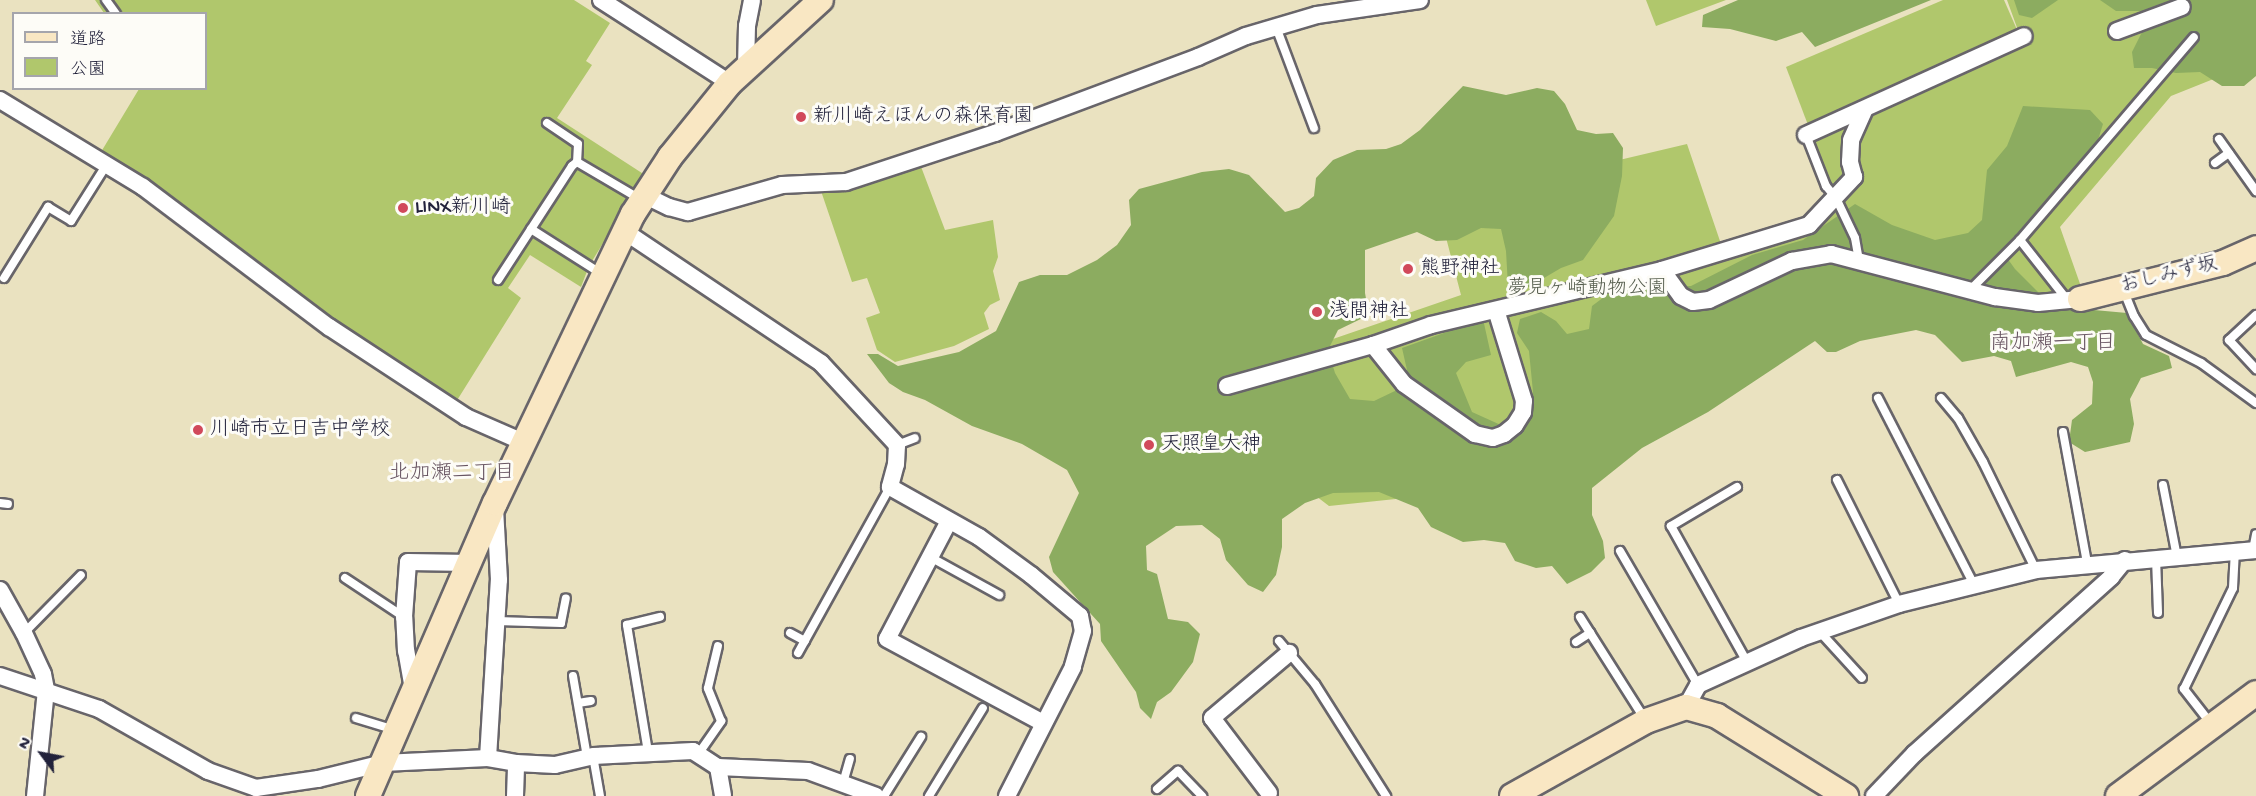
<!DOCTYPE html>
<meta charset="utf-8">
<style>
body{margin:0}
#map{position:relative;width:2256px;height:796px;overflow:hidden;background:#eae2c0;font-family:"Gochi Hand","Klee One",sans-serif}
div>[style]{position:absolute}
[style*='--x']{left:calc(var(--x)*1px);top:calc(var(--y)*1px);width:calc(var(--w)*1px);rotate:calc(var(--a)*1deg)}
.green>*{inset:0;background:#b0c76c}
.forest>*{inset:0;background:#8cac60}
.roads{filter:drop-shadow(2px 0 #68656a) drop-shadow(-2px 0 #68656a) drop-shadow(0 2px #68656a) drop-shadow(0 -2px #68656a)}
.lane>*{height:8px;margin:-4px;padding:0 4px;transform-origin:4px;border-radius:4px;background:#fff}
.street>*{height:16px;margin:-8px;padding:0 8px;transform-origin:8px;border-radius:8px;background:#fff}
.secondary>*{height:24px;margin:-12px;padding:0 12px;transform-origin:12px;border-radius:12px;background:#f9e7c3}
.dots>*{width:16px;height:16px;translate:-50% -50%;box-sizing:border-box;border:3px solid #fdfcf7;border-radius:50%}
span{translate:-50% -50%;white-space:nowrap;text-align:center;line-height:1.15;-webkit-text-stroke:6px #fdfcf7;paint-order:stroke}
.poi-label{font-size:20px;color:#22223b}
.left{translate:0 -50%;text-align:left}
.street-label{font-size:20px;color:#22223b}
.park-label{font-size:20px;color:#545c4c}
.neighbourhood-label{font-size:21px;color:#675461}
.legend{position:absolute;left:12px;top:12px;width:195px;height:78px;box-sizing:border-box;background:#fdfcf7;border:2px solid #a5a5ac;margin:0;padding:8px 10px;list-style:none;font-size:18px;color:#22223b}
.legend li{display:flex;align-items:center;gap:12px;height:30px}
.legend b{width:30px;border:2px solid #a5a5ac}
.north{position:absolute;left:12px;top:724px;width:60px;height:60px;-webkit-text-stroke:4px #fdfcf7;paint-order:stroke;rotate:302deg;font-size:16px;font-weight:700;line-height:24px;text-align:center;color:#22223b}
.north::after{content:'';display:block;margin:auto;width:21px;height:27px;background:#22223b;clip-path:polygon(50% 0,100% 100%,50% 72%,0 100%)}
</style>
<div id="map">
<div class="green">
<div style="clip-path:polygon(95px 0,574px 0,610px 23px,586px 61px,592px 65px,557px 118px,645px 175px,589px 266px,581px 287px,530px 255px,508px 288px,521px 298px,456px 402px,361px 341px,101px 152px,139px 89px,206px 88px,206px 14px,104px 13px)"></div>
<div style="clip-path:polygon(1646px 0,1726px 0,1656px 26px)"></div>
<div style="clip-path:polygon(1943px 0,2004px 0,2018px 32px,1808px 125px,1786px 67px)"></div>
<div style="clip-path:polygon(2007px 0,2256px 0,2256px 62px,2171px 96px,2060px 227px,2091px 315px,1903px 286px,1472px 491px,1329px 506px,1201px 408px,1298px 351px,1461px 295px,1437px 203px,1687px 144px,1721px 244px,1801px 223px,1827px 201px,1799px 131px,2019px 33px)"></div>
<div style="clip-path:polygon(920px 164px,945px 230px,993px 220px,998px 257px,993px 271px,1000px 300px,990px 305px,984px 313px,989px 329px,954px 346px,895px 362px,877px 350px,866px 318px,880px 313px,867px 278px,852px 282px,821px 191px,845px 191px)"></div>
</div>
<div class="forest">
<div style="clip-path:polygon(1738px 0,1931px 0,1815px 47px,1802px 32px,1776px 41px,1730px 29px,1702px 27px,1703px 15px)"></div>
<div style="clip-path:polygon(2014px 0,2058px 0,2032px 18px,2019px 15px)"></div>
<div style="clip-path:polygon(2100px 0,2256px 0,2256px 76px,2244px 86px,2222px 86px,2200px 72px,2176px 73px,2152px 68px,2134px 68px,2132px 52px,2142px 32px,2144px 11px,2116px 11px)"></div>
<div style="clip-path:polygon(1463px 86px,1506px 95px,1537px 88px,1554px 91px,1565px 104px,1577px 130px,1596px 134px,1613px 133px,1623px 148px,1622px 176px,1614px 216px,1583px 260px,1561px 268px,1520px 292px,1508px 286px,1506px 251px,1501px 229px,1481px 228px,1457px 240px,1436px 241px,1417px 232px,1365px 250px,1365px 293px,1369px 315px,1338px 330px,1328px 350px,1335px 373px,1350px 399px,1374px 401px,1397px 390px,1407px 370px,1402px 348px,1483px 319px,1491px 355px,1466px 362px,1456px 373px,1472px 412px,1503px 426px,1529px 409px,1533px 392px,1529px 351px,1517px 333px,1520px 319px,1541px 312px,1556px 321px,1567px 334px,1589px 329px,1592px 306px,1608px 294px,1633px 287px,1691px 286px,1752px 255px,1803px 240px,1855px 204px,1892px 225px,1935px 240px,1968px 233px,1982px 220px,1987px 170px,2007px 146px,2023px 106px,2090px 110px,2103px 124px,2098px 140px,2002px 251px,2015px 269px,2040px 294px,2061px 307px,2127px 313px,2143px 344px,2169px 356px,2172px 368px,2141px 378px,2130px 399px,2134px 424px,2130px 442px,2085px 452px,2069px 442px,2072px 420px,2092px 404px,2093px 382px,2088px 367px,2071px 362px,2016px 377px,2011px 361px,1994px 356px,1962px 362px,1935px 335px,1916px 330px,1860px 341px,1836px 352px,1827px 352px,1815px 341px,1708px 412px,1642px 448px,1592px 488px,1592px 515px,1603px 541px,1605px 558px,1591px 572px,1567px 584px,1552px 566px,1536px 568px,1515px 561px,1505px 543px,1484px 540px,1463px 542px,1431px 527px,1418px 508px,1379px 492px,1333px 493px,1305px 503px,1282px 519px,1282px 547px,1276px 575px,1263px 592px,1248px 585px,1226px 560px,1220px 539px,1202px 525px,1176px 526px,1146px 546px,1147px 570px,1157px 574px,1168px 619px,1188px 622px,1200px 634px,1193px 662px,1171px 692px,1157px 702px,1151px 719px,1140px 708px,1136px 692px,1101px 641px,1100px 624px,1053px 572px,1049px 557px,1079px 493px,1067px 470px,1022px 444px,972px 426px,925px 400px,903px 392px,889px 383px,867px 354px,878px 354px,898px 366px,959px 352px,996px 331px,1019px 282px,1040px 275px,1067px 275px,1097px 260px,1117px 245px,1131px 225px,1129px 200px,1139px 189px,1202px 172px,1229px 169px,1249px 175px,1285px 212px,1299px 208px,1314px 196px,1316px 178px,1333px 160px,1357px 150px,1386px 149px,1401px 144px,1420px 130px)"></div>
</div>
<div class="roads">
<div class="lane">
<div style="--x:106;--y:0;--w:17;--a:54"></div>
<div style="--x:1276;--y:27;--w:108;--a:69.4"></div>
<div style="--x:547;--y:123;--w:37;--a:34"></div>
<div style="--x:578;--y:144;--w:18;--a:93"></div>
<div style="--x:1806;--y:135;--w:55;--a:68.6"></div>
<div style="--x:1826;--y:186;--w:16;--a:50"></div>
<div style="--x:1836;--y:198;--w:44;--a:64.6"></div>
<div style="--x:1855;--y:238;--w:22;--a:80"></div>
<div style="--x:2219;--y:139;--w:64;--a:54.6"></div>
<div style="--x:2215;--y:163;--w:17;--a:-36"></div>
<div style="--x:531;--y:229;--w:84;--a:32.4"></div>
<div style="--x:2020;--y:240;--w:267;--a:-49.4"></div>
<div style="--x:4;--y:278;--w:84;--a:-58.2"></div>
<div style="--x:48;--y:207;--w:27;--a:31"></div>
<div style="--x:71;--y:221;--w:67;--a:-57.7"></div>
<div style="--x:498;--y:280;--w:136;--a:-57"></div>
<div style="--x:572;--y:166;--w:6;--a:-39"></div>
<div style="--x:577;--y:162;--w:73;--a:30.4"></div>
<div style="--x:2123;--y:289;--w:29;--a:68"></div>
<div style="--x:2134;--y:316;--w:22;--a:58"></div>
<div style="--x:2146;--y:335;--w:62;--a:27"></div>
<div style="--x:2201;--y:363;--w:68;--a:36"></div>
<div style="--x:1970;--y:290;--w:71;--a:-45"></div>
<div style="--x:2020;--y:240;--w:78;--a:51.8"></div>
<div style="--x:2256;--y:315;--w:37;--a:137"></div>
<div style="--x:2229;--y:340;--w:40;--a:47"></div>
<div style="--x:1878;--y:398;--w:210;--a:62.8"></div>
<div style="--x:1941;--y:398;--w:26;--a:50"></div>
<div style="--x:1958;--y:418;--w:51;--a:60.4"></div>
<div style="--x:1983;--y:462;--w:120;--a:63.9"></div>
<div style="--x:2063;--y:432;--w:133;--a:79.6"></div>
<div style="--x:897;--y:445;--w:19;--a:-21"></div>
<div style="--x:1837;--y:480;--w:139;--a:63.4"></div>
<div style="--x:2163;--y:485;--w:73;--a:79"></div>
<div style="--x:1737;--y:487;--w:77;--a:149.4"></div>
<div style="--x:1671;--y:526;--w:156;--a:60.8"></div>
<div style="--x:0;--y:503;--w:8;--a:7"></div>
<div style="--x:2253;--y:550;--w:16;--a:-79"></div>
<div style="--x:1620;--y:551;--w:155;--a:59.8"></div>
<div style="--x:930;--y:557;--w:79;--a:28.8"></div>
<div style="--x:2156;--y:558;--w:55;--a:87.9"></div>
<div style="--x:345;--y:578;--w:71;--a:33.5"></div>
<div style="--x:1580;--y:617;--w:120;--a:57.6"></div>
<div style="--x:497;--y:621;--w:64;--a:1.8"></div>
<div style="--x:561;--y:623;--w:25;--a:-79"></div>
<div style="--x:1820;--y:632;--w:62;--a:47.6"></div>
<div style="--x:24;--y:633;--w:81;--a:-45.5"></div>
<div style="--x:790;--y:633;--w:17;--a:28"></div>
<div style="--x:1279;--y:641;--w:56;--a:50.1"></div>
<div style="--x:1315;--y:684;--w:133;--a:57.6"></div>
<div style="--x:1576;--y:642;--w:17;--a:-33"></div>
<div style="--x:798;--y:653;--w:190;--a:-61"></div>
<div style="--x:573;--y:676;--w:82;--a:80.2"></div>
<div style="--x:578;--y:703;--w:13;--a:-9"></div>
<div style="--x:356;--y:718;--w:41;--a:17.1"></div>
<div style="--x:2212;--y:725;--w:46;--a:-127.9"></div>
<div style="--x:2184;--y:689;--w:112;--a:-64.1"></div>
<div style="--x:2233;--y:588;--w:36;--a:-87"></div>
<div style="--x:648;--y:752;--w:129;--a:-99.4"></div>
<div style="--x:627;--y:625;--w:34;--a:-14"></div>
<div style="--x:699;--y:753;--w:39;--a:-55"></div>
<div style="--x:721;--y:721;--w:35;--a:-112"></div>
<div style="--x:708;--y:688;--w:43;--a:-76.6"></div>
<div style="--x:593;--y:756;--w:41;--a:80.1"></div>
<div style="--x:843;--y:783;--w:25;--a:-74"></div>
<div style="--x:1157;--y:789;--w:28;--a:-41"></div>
<div style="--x:1178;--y:771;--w:35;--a:46"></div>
<div style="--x:884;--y:796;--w:70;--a:-57.9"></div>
<div style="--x:929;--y:796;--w:103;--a:-58.5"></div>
</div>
<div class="street">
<div style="--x:601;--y:0;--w:153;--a:32.8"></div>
<div style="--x:2117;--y:31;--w:69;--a:-20.3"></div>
<div style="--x:746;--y:67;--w:41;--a:-88.6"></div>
<div style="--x:747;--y:26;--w:26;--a:-79"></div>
<div style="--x:0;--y:100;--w:167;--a:31.3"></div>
<div style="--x:143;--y:187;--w:233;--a:37"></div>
<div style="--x:329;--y:327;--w:164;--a:33.3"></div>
<div style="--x:466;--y:417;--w:62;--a:23.7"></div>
<div style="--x:1806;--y:135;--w:239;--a:-24.4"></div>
<div style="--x:644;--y:195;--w:28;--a:26"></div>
<div style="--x:669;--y:207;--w:20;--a:15"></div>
<div style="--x:688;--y:212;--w:98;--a:-16"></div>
<div style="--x:782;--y:185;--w:64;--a:-2.7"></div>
<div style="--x:846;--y:182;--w:157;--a:-18.2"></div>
<div style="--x:995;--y:133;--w:217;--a:-20.5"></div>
<div style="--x:1198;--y:57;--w:52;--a:-23.6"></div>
<div style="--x:1246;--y:36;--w:74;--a:-16.5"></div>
<div style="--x:1317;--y:15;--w:104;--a:-8.3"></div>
<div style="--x:624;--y:231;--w:237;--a:33.8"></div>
<div style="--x:821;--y:363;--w:112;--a:47.2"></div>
<div style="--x:897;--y:445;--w:19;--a:93"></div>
<div style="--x:896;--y:464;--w:24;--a:105"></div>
<div style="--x:890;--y:487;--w:102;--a:29.3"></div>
<div style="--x:979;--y:537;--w:64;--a:36.2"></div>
<div style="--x:1031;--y:575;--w:64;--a:39.9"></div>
<div style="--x:1080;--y:616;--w:15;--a:79"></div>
<div style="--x:1083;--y:631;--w:37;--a:106"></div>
<div style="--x:1073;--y:667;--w:145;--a:117.1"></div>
<div style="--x:1662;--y:270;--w:32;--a:54"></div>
<div style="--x:1681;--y:296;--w:13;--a:27"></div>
<div style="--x:1693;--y:302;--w:16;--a:-7"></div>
<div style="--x:1709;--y:300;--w:92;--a:-25.2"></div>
<div style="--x:1792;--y:261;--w:40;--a:-10"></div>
<div style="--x:1831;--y:254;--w:170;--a:14.7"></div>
<div style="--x:1995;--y:297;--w:43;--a:7.9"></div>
<div style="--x:2038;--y:303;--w:42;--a:-5.4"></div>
<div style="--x:1373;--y:345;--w:50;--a:51.5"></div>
<div style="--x:1404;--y:384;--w:87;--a:35.2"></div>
<div style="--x:1475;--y:434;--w:18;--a:13"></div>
<div style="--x:1493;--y:438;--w:12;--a:-20"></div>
<div style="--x:1504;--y:434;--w:14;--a:-39"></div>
<div style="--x:1515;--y:425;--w:15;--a:-58"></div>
<div style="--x:1523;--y:412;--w:11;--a:-85"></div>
<div style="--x:1524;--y:401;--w:95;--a:-107.1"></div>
<div style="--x:1227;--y:386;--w:152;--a:-15.7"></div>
<div style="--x:1373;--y:345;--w:61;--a:-19"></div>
<div style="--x:1431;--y:325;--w:237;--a:-13.4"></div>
<div style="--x:1662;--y:270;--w:154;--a:-17"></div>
<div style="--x:1809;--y:225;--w:66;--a:-46.8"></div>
<div style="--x:1854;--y:177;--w:16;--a:-105"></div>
<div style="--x:1850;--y:162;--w:22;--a:-87"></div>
<div style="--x:1851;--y:140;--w:34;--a:-66"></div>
<div style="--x:949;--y:521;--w:133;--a:117.7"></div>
<div style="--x:887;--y:639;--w:177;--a:28.3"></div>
<div style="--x:0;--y:590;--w:49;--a:60.8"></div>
<div style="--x:24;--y:633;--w:45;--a:65.1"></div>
<div style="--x:43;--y:674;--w:16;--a:79"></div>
<div style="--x:46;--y:690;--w:107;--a:95.9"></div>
<div style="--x:0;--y:676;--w:104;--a:18.4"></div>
<div style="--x:99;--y:709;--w:125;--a:29.6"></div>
<div style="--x:208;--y:771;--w:51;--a:19.5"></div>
<div style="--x:256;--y:788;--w:63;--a:-8.3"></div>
<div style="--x:318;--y:779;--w:67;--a:-13.8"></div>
<div style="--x:383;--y:763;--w:105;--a:-2.7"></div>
<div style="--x:488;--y:758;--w:28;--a:10"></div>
<div style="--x:516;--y:763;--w:39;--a:3"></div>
<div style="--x:555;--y:765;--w:39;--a:-13"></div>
<div style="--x:593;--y:756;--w:100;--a:-2.9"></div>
<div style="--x:693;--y:751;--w:30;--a:33"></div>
<div style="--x:718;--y:767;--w:90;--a:2.5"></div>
<div style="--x:808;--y:771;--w:72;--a:20.2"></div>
<div style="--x:413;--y:689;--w:39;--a:-100"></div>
<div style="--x:406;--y:651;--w:34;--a:-93"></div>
<div style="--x:404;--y:617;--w:55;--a:-85.8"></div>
<div style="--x:408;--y:562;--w:62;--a:0.9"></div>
<div style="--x:1686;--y:707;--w:25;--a:-61"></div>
<div style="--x:1698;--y:685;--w:113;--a:-24.5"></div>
<div style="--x:1801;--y:638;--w:104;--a:-19.1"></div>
<div style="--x:1899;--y:604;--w:141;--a:-13.9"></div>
<div style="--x:2036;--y:570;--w:221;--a:-5.2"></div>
<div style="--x:488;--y:758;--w:178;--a:-86.5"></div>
<div style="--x:499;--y:580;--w:72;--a:-93.2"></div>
<div style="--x:718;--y:767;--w:29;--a:80"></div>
<div style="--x:1269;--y:793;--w:94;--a:-127.2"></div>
<div style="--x:1212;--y:718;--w:101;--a:-40.2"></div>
<div style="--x:515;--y:796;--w:33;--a:-88"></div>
<div style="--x:1874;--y:796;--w:58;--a:-46.4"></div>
<div style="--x:1914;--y:754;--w:265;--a:-41.9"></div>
<div style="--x:2111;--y:577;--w:22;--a:-51"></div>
</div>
<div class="secondary">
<div style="--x:2080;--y:299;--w:147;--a:-14.1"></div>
<div style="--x:2223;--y:263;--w:36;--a:-24"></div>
<div style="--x:368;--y:796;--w:319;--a:-66.6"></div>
<div style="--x:495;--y:503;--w:320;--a:-64.5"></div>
<div style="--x:633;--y:214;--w:68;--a:-57"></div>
<div style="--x:670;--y:157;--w:95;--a:-51"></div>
<div style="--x:730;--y:83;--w:123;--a:-42.4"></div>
<div style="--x:1512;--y:796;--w:154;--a:-29.2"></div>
<div style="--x:1646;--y:721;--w:42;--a:-19.3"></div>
<div style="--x:1686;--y:707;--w:32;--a:16"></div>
<div style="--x:1717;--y:716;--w:152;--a:31.8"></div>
<div style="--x:2118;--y:796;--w:172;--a:-36.7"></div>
</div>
</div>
<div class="dots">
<div style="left:801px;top:117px;background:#d1495b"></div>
<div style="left:403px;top:208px;background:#d1495b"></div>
<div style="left:1408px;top:269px;background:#d1495b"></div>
<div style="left:1317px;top:312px;background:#d1495b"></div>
<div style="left:198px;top:430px;background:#d1495b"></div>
<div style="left:1149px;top:445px;background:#d1495b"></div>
</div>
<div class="poi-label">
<span class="left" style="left:813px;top:117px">新川崎えほんの森保育園</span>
<span class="left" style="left:415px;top:208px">LINX新川崎</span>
<span class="left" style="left:1420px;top:269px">熊野神社</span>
<span class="left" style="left:1329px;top:312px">浅間神社</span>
<span class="left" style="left:210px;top:430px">川崎市立日吉中学校</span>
<span class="left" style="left:1161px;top:445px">天照皇大神</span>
</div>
<div class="street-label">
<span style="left:2169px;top:276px;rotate:-14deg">おしみず坂</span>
</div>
<div class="park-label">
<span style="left:1587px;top:289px">夢見ヶ崎動物公園</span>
</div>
<div class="neighbourhood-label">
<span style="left:2053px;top:345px">南加瀬一丁目</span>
<span style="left:452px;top:475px">北加瀬二丁目</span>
</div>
<ul class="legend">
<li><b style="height:8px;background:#f9e7c3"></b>道路</li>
<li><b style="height:16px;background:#b0c76c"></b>公園</li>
</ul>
<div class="north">N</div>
</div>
